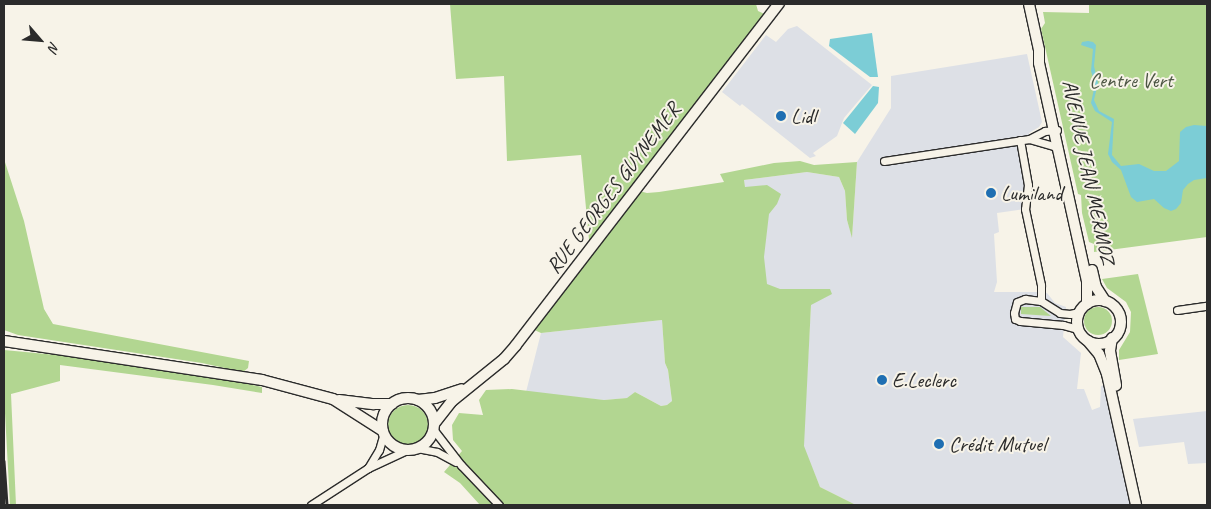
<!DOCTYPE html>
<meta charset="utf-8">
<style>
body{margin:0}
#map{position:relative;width:1211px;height:509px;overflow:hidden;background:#f7f3e8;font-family:Caveat,sans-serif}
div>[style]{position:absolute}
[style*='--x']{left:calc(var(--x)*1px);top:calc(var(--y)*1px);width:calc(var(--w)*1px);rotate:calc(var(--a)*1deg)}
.built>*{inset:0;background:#dde0e6}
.green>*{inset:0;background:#b2d691}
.round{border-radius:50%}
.water>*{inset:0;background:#7ccdd6}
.roads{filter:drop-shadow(1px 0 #2b2b2b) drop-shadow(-1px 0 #2b2b2b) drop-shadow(0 1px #2b2b2b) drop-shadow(0 -1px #2b2b2b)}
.street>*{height:7px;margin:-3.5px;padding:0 3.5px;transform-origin:3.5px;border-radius:3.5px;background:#f7f3e8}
.secondary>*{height:10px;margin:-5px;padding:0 5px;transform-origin:5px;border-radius:5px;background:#f7f3e8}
.secondary>.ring{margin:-5px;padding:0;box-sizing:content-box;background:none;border:10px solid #f7f3e8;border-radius:50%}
.rail>*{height:2.5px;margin:-1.25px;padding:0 1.25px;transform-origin:1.25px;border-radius:1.25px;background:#2b2b2b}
.dots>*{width:14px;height:14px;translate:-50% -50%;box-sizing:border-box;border:2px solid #f7f3e8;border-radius:50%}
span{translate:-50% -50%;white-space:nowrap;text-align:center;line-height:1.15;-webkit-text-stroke:4px #f7f3e8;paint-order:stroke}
.park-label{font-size:21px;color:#4d5644}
.poi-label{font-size:21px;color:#2b2b2b}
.left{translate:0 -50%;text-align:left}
.street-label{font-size:21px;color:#2b2b2b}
.frame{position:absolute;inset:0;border:5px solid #2b2b2b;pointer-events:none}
.north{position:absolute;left:15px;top:15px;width:50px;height:50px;-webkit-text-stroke:4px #f7f3e8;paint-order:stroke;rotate:117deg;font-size:14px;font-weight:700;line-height:20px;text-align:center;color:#2b2b2b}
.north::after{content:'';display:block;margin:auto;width:18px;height:22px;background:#2b2b2b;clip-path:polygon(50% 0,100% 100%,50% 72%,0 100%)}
</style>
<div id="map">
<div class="built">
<div style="clip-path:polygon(797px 26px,872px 85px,844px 118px,837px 136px,813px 153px,816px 156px,810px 158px,742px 104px,740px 106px,722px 92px,766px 35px,776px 42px,788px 29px)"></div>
<div style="clip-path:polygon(1027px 54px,1042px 122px,1039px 127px,1029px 133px,1029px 139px,1021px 140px,1028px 185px,1025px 209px,997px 213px,999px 232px,994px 234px,997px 282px,994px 292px,1041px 292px,1047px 293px,1055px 303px,1066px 307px,1063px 337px,1081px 353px,1077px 389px,1084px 389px,1092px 410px,1100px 407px,1101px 386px,1113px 383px,1140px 505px,856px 505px,820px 487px,803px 446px,811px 305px,750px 283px,744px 180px,807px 172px,839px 177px,845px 191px,847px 220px,852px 237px,857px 162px,891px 108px,891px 76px)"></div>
<div style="clip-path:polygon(662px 320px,665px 363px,668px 370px,672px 401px,667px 405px,661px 406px,635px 392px,628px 398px,604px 400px,526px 392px,541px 333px)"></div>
<div style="clip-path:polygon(1207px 411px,1207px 463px,1188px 464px,1184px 442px,1139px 447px,1133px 419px)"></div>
</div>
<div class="green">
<div style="clip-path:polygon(450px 4px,756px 4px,758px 11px,769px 16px,635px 190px,647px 193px,659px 192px,724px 182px,720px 174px,774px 163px,800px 161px,814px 165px,857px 162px,852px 238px,847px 220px,845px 191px,839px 177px,807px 172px,744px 180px,745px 187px,767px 185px,781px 194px,777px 204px,769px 214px,764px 257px,767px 284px,780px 289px,830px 289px,832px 294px,811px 305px,804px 446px,820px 487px,856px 505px,480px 505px,460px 483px,444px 472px,462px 451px,453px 440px,452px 425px,459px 413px,483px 415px,479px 400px,486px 390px,512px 389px,604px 400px,627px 398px,635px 392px,661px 406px,667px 405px,672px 401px,668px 370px,665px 363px,662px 320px,541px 333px,530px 328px,593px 245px,589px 240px,581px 155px,507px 161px,504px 76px,456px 79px)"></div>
<div style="clip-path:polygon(1089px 4px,1207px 4px,1207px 237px,1094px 252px,1094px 244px,1089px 242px,1082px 213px,1081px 195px,1078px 194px,1041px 29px,1045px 23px,1043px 12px,1089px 13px)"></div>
<div style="clip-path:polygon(4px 159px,24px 221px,44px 309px,53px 324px,249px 361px,248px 368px,243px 372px,202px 363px,18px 335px,4px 330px)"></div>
<div style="clip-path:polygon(1138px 274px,1158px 354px,1119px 360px,1119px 350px,1130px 332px,1131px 312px,1126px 302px,1107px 288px,1102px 279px)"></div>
<div class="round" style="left:1084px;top:307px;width:28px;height:28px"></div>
<div style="clip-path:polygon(1021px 307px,1040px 307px,1051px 316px,1021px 314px)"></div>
<div style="clip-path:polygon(4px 350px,67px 356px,243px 383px,262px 387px,262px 393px,213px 385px,60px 365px,60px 381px,11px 394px,16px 505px,10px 505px,4px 395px)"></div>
<div class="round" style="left:388px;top:405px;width:40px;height:40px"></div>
</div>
<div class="water">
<div style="clip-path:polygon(872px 33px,878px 77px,870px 77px,829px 46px,830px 39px)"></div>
<div style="clip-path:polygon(1088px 41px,1093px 42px,1096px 45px,1094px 66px,1098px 83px,1094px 100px,1099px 111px,1114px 119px,1112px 155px,1121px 166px,1139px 164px,1154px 171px,1166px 171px,1179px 161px,1180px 132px,1186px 127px,1194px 125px,1207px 126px,1207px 178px,1194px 180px,1188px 184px,1183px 190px,1181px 203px,1176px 209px,1171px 211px,1164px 208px,1154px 199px,1137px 202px,1131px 197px,1121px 170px,1112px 162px,1108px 154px,1112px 122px,1095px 111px,1091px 103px,1095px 84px,1091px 71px,1093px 49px,1081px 45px,1082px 42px)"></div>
<div style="clip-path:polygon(873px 86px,879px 87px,878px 103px,855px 134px,843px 123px)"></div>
</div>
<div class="roads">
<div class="street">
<div style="--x:1029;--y:139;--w:26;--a:16"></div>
<div style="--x:1054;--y:146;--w:6;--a:39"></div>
<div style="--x:1020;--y:140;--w:46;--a:79.9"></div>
<div style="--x:1028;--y:185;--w:24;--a:97"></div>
<div style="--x:1025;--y:209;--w:78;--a:78.1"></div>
<div style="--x:1041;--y:285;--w:16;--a:90"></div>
<div style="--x:884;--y:161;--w:147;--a:-8.6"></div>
<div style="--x:1029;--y:139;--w:18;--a:-27"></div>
<div style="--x:1045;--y:131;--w:12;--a:-5"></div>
<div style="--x:1177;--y:310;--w:30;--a:-8"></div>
<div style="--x:1078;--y:329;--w:16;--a:-165"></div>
<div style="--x:1063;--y:325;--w:43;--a:-174.7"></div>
<div style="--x:1020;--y:321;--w:5;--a:-158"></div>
<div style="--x:1015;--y:319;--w:6;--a:-99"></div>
<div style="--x:1014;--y:313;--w:11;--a:-75"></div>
<div style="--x:1017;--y:302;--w:9;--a:-21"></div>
<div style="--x:1025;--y:299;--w:16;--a:7"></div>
<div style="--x:1041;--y:301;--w:22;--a:32"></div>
<div style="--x:1060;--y:313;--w:10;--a:6"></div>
<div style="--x:1070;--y:314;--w:9;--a:-13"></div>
<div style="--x:433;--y:429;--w:46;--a:52.1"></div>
<div style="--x:461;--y:465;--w:55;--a:46.5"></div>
<div style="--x:417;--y:448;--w:20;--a:11"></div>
<div style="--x:437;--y:452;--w:21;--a:28"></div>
<div style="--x:368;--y:468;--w:21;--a:-59"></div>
<div style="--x:379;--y:450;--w:18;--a:-74"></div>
<div style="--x:311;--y:505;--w:68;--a:-33"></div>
<div style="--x:368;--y:468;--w:45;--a:-24.9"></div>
</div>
<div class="secondary">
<div style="--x:1029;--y:4;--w:47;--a:77.7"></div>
<div style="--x:1039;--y:50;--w:13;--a:90"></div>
<div style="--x:1039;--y:63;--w:224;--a:77.6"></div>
<div style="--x:1087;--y:282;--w:22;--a:90"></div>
<div style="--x:1092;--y:270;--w:17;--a:77"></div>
<div style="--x:1096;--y:287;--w:17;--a:57"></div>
<div class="ring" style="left:1077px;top:300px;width:34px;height:34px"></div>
<div style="--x:1112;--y:338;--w:13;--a:99"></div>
<div style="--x:1110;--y:351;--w:35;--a:80"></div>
<div style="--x:4;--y:341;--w:261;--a:8.6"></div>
<div style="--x:262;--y:380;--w:73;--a:15"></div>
<div style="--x:333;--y:399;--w:59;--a:32.6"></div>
<div style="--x:1088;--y:341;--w:17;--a:50"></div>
<div style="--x:1099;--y:354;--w:22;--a:68"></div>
<div style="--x:1107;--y:374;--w:134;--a:77.5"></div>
<div class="ring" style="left:382px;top:398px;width:42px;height:42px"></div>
<div style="--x:339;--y:400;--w:35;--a:7"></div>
<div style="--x:374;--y:404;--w:18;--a:0"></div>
<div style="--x:418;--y:400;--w:17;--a:-7"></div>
<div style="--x:435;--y:398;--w:28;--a:-18"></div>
<div style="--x:434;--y:424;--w:29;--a:-52"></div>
<div style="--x:452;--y:401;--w:67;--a:-38.9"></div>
<div style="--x:504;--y:359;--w:18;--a:-49"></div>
<div style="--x:516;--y:345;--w:431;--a:-52.4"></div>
</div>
</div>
<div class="rail">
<div style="--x:4;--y:461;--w:44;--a:86.1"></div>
</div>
<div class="dots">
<div style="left:781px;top:116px;background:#1f6fb2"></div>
<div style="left:991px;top:193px;background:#1f6fb2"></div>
<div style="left:882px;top:380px;background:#1f6fb2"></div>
<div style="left:939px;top:444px;background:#1f6fb2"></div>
</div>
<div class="park-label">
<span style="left:1131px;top:80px">Centre Vert</span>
</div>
<div class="poi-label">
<span class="left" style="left:791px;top:116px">Lidl</span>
<span class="left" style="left:1001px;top:193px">Lumiland</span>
<span class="left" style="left:892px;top:380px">E.Leclerc</span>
<span class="left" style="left:949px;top:444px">Crédit Mutuel</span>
</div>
<div class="street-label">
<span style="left:1089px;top:172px;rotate:78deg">AVENUE JEAN MERMOZ</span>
<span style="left:613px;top:188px;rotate:-53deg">RUE GEORGES GUYNEMER</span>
</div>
<div class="frame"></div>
<div class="north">N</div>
</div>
